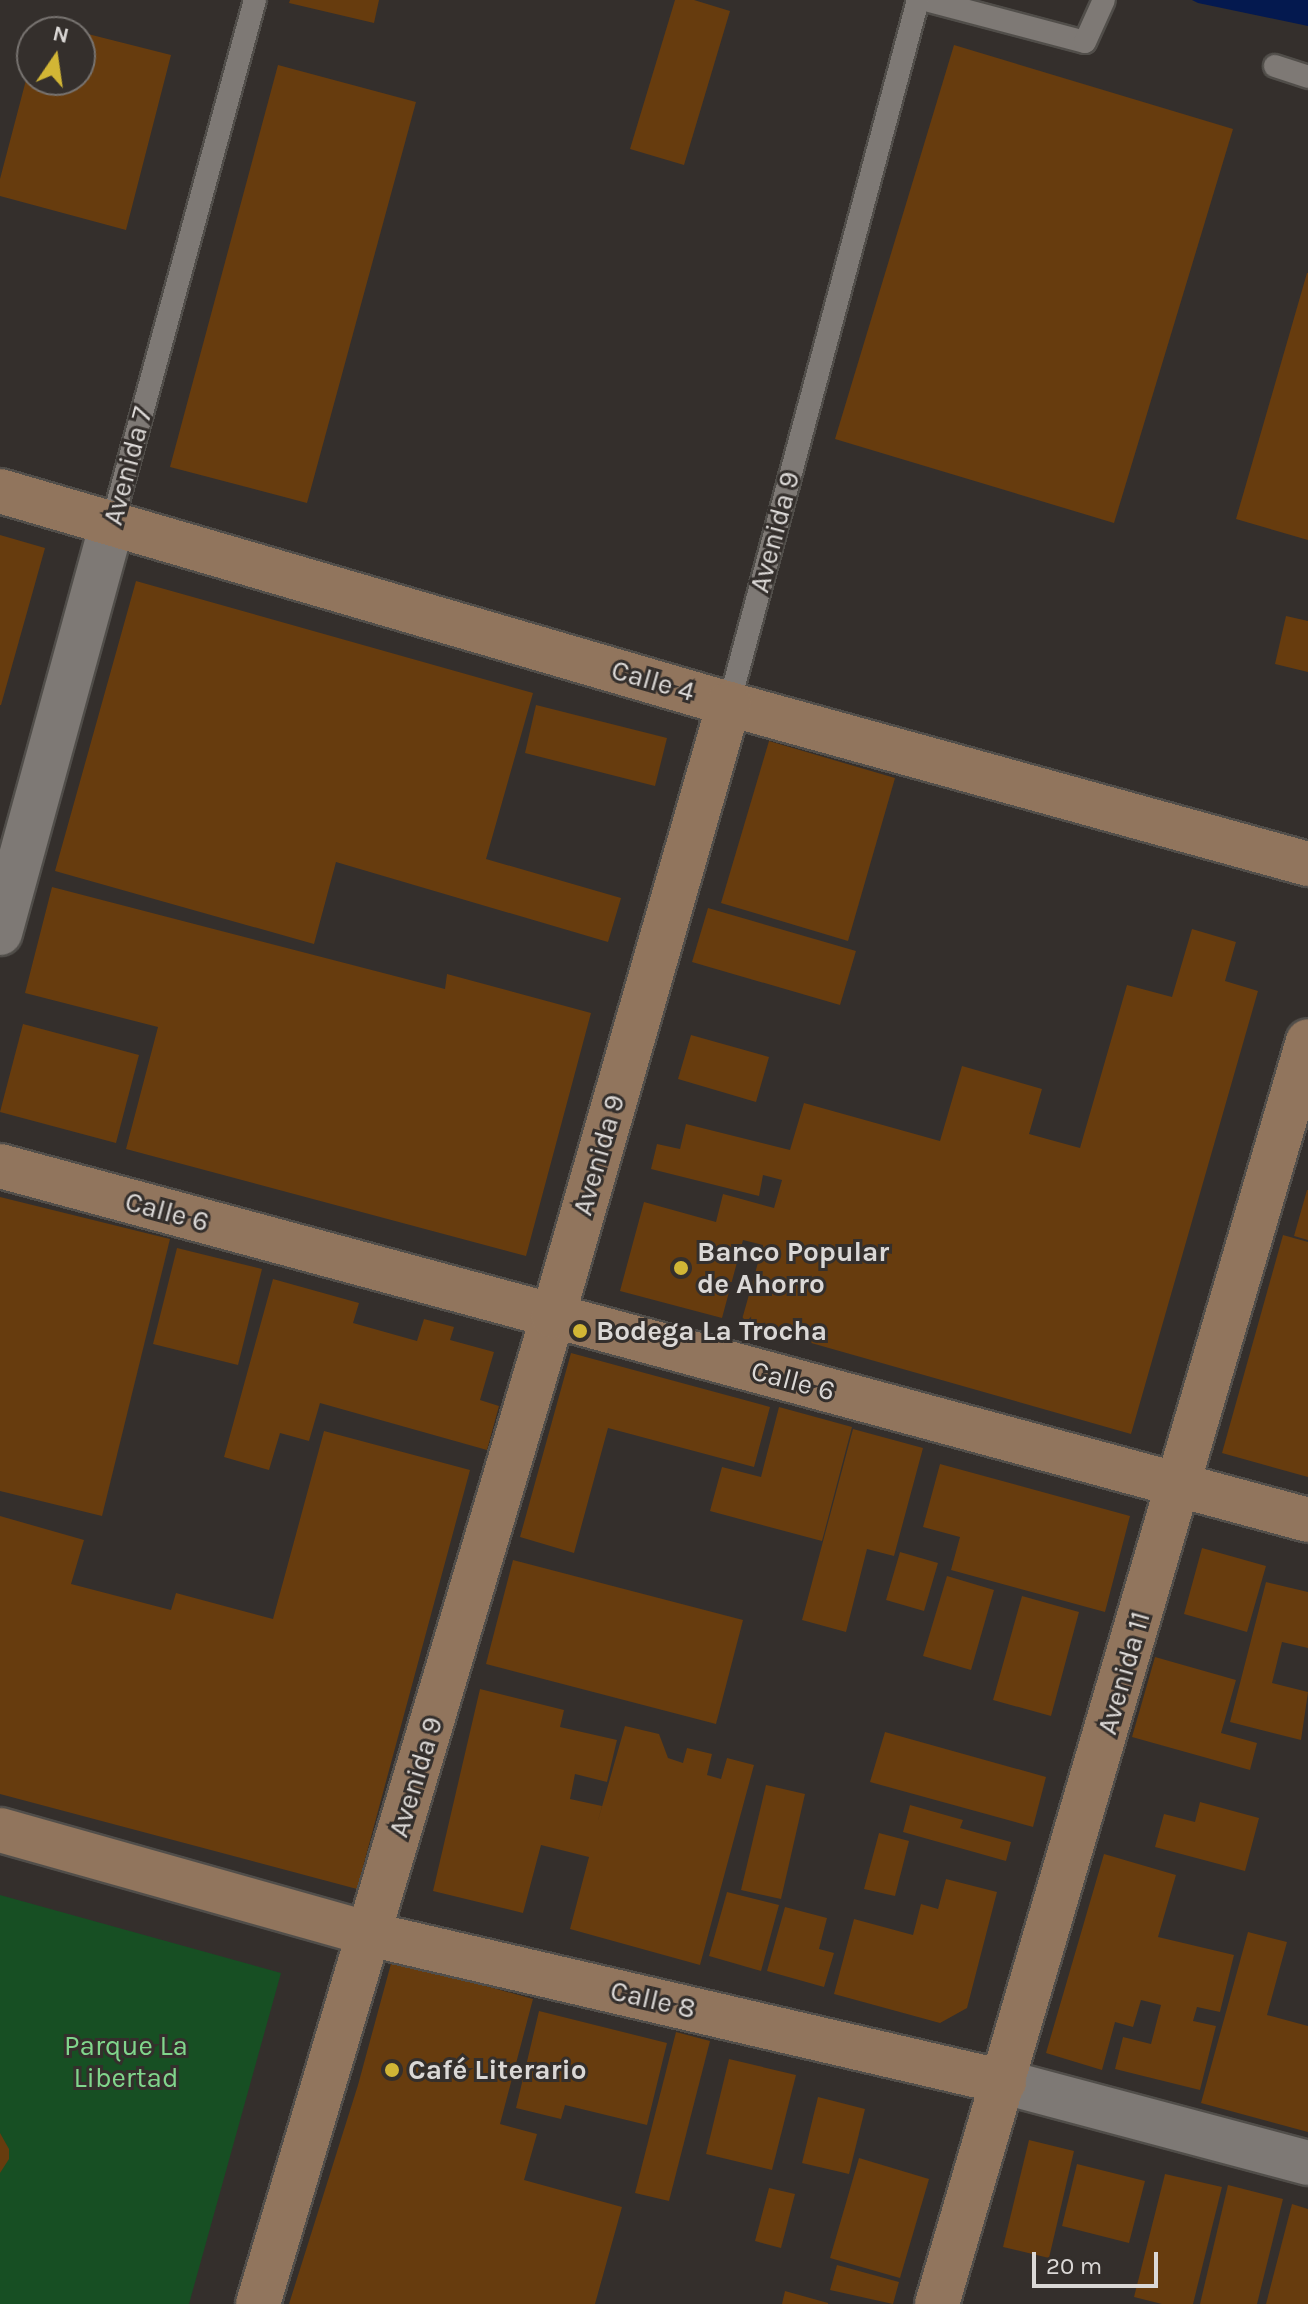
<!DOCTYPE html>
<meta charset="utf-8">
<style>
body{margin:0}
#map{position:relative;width:1308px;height:2304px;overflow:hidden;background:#342f2c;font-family:Karla,sans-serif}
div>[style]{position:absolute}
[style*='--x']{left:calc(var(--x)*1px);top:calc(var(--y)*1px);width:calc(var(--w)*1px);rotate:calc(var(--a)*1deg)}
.green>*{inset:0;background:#174f23}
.water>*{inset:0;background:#04194f}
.building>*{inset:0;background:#673c0e}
.roads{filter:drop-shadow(2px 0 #514e4a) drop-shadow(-2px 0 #514e4a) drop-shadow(0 2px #514e4a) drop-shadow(0 -2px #514e4a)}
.lane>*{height:22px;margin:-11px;padding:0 11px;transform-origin:11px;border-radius:11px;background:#7e7975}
.street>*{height:44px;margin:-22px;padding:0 22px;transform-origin:22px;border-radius:22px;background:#7e7975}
.secondary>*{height:44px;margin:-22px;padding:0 22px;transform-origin:22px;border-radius:22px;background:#91755d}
.dots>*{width:22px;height:22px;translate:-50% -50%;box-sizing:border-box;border:4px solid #342f2c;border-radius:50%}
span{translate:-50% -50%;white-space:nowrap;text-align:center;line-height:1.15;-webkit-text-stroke:6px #342f2c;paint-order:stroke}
.street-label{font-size:28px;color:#dbd8d6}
.poi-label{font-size:28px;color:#dbd8d6;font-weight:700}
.left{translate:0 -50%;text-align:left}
.park-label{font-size:28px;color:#80d68c}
.north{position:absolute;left:16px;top:16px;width:80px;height:80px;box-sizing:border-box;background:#342f2c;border:2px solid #777370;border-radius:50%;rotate:13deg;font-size:22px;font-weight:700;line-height:32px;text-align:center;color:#dbd8d6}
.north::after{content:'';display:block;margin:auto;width:28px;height:36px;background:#d2b635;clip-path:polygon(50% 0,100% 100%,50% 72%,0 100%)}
.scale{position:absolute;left:1032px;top:2252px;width:126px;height:36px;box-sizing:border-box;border:4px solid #dbd8d6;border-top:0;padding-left:10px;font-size:24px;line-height:28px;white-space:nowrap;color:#dbd8d6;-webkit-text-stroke:6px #342f2c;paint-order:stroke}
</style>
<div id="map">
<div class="green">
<div style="clip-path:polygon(0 1895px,281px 1973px,189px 2304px,0 2304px)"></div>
</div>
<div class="water">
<div style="clip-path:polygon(1192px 0,1308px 0,1308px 26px,1198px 3px)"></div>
</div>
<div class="building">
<div style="clip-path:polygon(290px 0,379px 0,374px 23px,289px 3px)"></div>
<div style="clip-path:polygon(675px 0,694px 0,730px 11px,684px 165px,630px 149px)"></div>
<div style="clip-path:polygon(41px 22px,77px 31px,77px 32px,38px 32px)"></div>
<div style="clip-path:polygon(80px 32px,171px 55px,126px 230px,0 196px,0 179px,31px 61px,32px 80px,80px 80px)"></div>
<div style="clip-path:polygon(954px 45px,1233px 129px,1114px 523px,835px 439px)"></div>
<div style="clip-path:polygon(278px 65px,416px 102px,307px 503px,170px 467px)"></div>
<div style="clip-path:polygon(1307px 273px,1308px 273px,1308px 540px,1236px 519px)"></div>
<div style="clip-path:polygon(0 535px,45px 548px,1px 705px,0 705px)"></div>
<div style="clip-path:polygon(136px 581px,533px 693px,486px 859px,621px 898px,608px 942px,336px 862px,314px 944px,55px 871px)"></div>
<div style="clip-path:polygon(1286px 616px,1308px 621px,1308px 672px,1275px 664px)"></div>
<div style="clip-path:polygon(536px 705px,667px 738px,655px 786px,525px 753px)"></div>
<div style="clip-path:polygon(769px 741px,895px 778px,848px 941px,721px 903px)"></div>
<div style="clip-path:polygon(52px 887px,445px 989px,447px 974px,591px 1013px,526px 1256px,126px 1149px,158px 1027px,25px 993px)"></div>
<div style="clip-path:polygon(708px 908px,856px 951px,840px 1005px,692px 962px)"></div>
<div style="clip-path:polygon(1192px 929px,1236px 942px,1225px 981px,1258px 991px,1131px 1434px,741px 1323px,763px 1245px,743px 1240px,722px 1318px,620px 1291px,644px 1202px,716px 1222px,723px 1194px,774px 1208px,782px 1180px,763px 1175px,759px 1196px,651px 1169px,657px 1144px,680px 1149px,686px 1124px,790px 1150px,804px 1103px,940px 1141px,962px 1066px,1042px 1089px,1029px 1134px,1080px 1148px,1127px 985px,1172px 997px)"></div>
<div style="clip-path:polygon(23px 1024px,139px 1055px,116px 1143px,0 1112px)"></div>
<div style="clip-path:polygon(691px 1035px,769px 1057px,756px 1102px,678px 1079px)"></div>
<div style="clip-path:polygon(1307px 1190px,1308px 1190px,1308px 1240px,1294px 1236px)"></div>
<div style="clip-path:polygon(0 1197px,170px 1239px,102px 1516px,0 1491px)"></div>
<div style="clip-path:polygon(1283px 1235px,1308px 1242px,1308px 1477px,1222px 1453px)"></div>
<div style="clip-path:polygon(177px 1248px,262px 1269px,238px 1365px,153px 1344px)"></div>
<div style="clip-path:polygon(273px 1279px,359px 1303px,353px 1323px,417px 1341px,424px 1319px,454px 1327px,450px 1340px,494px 1352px,480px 1400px,499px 1406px,487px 1450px,320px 1403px,309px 1441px,280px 1433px,269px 1470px,224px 1457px)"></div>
<div style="clip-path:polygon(571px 1353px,770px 1407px,754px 1467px,608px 1428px,574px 1553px,520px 1537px)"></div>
<div style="clip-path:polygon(779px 1407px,852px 1427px,822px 1541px,710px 1511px,722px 1467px,761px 1477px)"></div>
<div style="clip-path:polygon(853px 1429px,923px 1448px,894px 1556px,867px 1549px,846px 1632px,802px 1620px)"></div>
<div style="clip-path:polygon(324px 1431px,470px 1470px,357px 1889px,0 1794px,0 1516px,84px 1540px,71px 1584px,171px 1610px,176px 1593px,273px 1619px)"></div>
<div style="clip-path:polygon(940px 1464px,1130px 1516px,1105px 1612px,951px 1570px,960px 1537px,923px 1527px)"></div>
<div style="clip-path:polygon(1202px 1548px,1266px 1566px,1247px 1632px,1184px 1614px)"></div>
<div style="clip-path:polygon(900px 1552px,938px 1563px,924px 1611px,886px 1600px)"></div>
<div style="clip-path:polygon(513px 1560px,743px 1620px,716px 1724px,486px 1664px)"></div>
<div style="clip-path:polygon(947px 1576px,994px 1590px,971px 1670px,923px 1656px)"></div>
<div style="clip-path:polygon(1266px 1582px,1308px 1592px,1308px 1648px,1282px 1642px,1272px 1683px,1308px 1692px,1301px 1740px,1230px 1722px)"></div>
<div style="clip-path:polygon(1022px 1596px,1079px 1612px,1051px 1716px,993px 1700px)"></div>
<div style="clip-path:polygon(1155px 1657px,1236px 1680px,1221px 1733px,1257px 1743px,1250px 1770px,1132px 1737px)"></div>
<div style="clip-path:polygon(480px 1689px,564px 1710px,560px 1727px,617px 1740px,607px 1782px,575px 1774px,570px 1799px,602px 1806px,597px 1824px,625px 1726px,659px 1734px,668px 1758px,683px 1763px,687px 1748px,712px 1754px,707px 1775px,721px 1779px,727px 1758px,754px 1765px,700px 1965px,570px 1929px,589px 1857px,541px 1845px,523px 1913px,433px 1891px)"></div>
<div style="clip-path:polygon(885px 1732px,1046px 1777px,1033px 1827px,870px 1782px)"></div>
<div style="clip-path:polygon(766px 1785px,805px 1794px,781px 1899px,741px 1890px)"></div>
<div style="clip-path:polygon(1200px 1802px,1259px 1818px,1245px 1871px,1155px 1847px,1164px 1814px,1195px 1822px)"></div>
<div style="clip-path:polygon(910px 1805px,963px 1820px,960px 1828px,1011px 1842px,1006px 1861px,903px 1832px)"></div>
<div style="clip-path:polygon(879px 1833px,909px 1841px,895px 1896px,864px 1889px)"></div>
<div style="clip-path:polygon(1104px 1854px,1176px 1875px,1158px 1937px,1234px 1955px,1220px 2012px,1197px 2007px,1193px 2021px,1216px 2026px,1200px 2090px,1115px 2069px,1123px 2037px,1151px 2044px,1161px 2005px,1141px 2000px,1133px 2027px,1115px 2022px,1102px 2070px,1046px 2053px)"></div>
<div style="clip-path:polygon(946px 1879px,997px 1892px,967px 2008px,940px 2023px,834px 1994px,854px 1919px,913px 1935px,921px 1904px,938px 1909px)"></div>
<div style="clip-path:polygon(727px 1892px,779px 1905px,761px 1971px,709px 1956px)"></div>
<div style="clip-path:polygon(785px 1907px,827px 1918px,819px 1949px,834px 1953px,824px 1987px,767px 1971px)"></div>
<div style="clip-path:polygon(1248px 1932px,1287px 1942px,1267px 2015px,1308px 2026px,1308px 2132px,1201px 2103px)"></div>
<div style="clip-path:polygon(392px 1960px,533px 1999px,500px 2124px,537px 2134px,524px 2180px,622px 2207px,595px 2304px,289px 2304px,358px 2085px)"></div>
<div style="clip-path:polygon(539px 2011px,667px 2043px,647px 2125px,565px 2105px,561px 2119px,516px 2108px)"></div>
<div style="clip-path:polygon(676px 2032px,710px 2041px,669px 2201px,635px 2193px)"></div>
<div style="clip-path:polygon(729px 2059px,796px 2075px,772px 2170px,706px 2154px)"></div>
<div style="clip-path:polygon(818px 2097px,865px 2109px,849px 2174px,802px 2163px)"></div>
<div style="clip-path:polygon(0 2133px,9px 2149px,9px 2159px,0 2173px)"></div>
<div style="clip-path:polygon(1029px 2140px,1074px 2151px,1049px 2258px,1003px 2247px)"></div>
<div style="clip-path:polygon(859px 2158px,929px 2179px,900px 2278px,830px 2258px)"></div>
<div style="clip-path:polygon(1077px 2164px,1145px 2181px,1129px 2243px,1062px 2226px)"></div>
<div style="clip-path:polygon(1165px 2174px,1222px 2187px,1193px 2304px,1162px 2304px,1134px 2297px)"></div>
<div style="clip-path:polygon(1228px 2185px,1283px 2199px,1257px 2304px,1200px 2304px)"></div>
<div style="clip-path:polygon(769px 2188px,795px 2194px,781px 2248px,755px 2241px)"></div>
<div style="clip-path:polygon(1292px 2204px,1308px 2209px,1308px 2304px,1266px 2304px)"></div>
<div style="clip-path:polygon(837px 2265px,899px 2282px,893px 2304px,830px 2290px)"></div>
<div style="clip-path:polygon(785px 2291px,828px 2303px,828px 2304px,782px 2304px)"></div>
</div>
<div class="roads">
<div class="lane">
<div style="--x:926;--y:0;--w:164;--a:14.8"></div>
<div style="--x:1085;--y:42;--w:46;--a:-65.7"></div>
<div style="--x:1275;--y:66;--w:35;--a:18"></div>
<div style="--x:112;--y:523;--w:542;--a:-74.71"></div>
<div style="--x:729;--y:704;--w:729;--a:-74.97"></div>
</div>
<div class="street">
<div style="--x:0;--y:933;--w:425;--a:-74.7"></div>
<div style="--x:1004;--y:2082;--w:315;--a:14.9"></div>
</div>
<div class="secondary">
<div style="--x:0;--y:491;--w:759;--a:16.29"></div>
<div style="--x:729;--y:704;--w:601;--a:15.45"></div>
<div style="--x:0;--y:1166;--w:1355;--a:15.14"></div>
<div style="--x:0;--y:1830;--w:383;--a:15.7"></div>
<div style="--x:369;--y:1934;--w:652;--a:13.12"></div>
<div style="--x:258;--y:2304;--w:1031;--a:-73.38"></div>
<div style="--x:553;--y:1316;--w:637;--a:-73.96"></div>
<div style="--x:937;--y:2304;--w:1316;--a:-73.63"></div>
</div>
</div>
<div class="dots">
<div style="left:681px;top:1268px;background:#d2b635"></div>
<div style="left:580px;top:1331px;background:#d2b635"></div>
<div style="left:392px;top:2070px;background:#d2b635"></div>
</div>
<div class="street-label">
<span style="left:128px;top:466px;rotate:-75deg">Avenida 7</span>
<span style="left:775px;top:532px;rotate:-75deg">Avenida 9</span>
<span style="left:653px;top:681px;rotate:16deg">Calle 4</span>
<span style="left:599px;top:1155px;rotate:-74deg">Avenida 9</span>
<span style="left:167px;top:1212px;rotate:15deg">Calle 6</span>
<span style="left:793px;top:1381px;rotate:15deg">Calle 6</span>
<span style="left:1124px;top:1673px;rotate:-74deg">Avenida 11</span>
<span style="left:416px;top:1777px;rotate:-73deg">Avenida 9</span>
<span style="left:653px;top:2000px;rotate:13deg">Calle 8</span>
</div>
<div class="poi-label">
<span class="left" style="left:697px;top:1268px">Banco Popular<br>de Ahorro</span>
<span class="left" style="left:596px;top:1331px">Bodega La Trocha</span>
<span class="left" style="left:408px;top:2070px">Café Literario</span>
</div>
<div class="park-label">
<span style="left:126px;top:2062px">Parque La<br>Libertad</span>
</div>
<div class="north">N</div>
<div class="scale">20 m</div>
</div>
